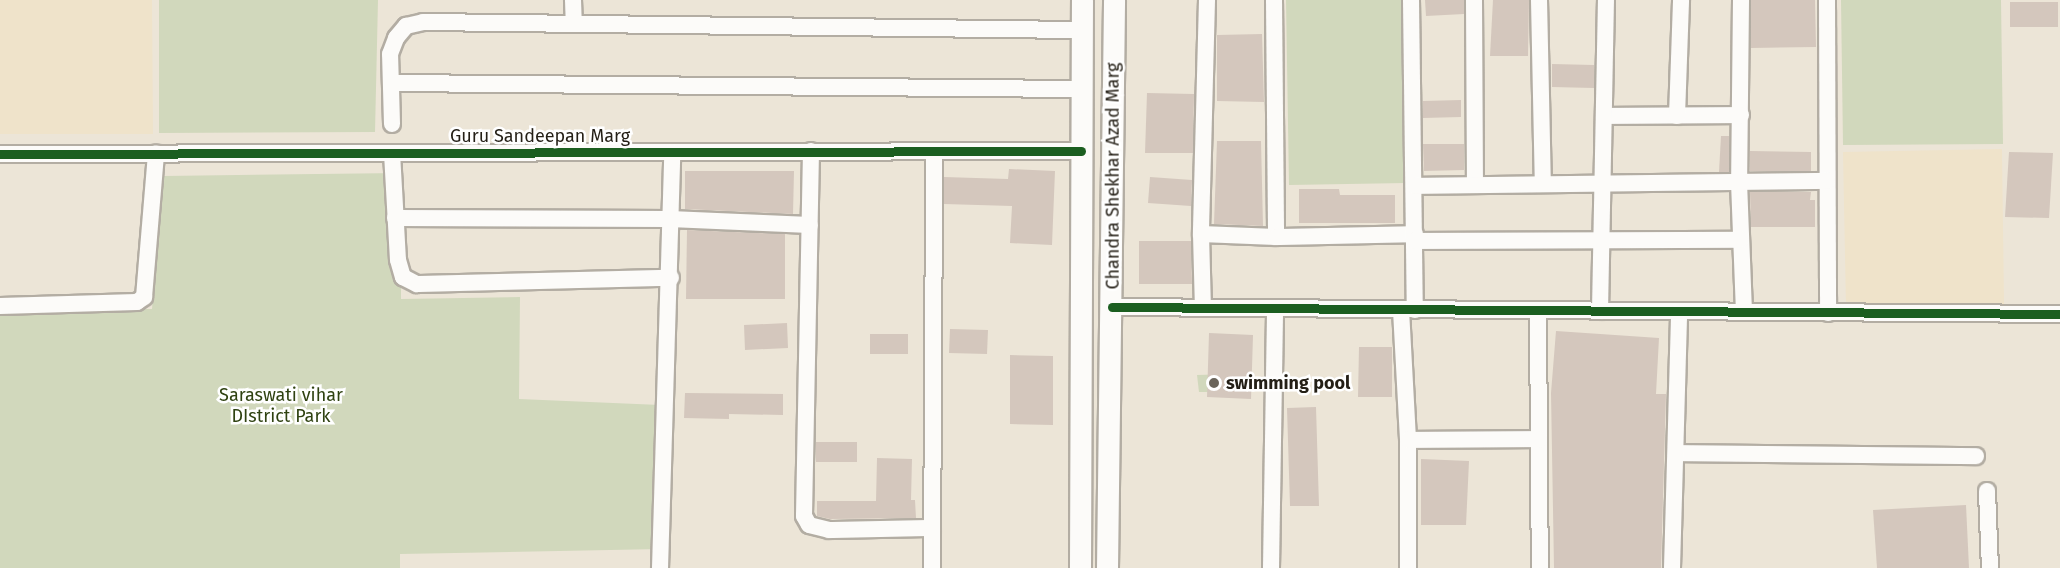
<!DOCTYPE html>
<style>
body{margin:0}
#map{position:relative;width:2060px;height:568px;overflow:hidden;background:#ece5d7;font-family:"Fira Sans",sans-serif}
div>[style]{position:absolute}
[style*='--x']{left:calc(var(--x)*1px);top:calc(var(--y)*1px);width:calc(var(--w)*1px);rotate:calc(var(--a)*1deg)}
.built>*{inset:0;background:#efe3ca}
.green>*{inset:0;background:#d1d8bc}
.building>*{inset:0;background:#d4c7bd}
.roads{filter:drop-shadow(2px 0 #b3ada3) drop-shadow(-2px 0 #b3ada3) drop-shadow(0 2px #b3ada3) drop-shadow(0 -2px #b3ada3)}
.minor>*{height:16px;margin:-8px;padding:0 8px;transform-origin:8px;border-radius:8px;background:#fcfbf9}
.tertiary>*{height:21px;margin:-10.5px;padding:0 10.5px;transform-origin:10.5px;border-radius:10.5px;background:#fcfbf9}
.cycleway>*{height:9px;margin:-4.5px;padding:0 4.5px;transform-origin:4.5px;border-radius:4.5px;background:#1b5e20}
.dots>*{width:16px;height:16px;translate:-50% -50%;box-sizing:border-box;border:3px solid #fff;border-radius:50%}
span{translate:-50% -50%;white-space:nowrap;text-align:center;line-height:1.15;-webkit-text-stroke:5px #fff;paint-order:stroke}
.street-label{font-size:18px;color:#241f16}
.poi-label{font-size:18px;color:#241f16;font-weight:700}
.left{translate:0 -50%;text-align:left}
.park-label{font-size:18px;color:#2f4211}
</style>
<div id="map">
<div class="built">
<div style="clip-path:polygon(0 0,152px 0,153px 134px,0 134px)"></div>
<div style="clip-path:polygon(2002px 149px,2004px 305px,1846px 307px,1843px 152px)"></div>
</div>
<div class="green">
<div style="clip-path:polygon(159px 0,378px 0,375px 132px,159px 133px)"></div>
<div style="clip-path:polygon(1286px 0,1404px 0,1406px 183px,1289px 185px)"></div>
<div style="clip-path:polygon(1841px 0,2001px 0,2003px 144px,1843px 145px)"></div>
<div style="clip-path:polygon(401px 173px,401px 299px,520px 297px,519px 399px,660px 405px,661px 549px,400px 554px,400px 568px,0 568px,0 309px,152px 309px,164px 176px)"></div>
<div style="clip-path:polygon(1231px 374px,1230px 392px,1199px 392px,1197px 375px)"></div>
</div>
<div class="building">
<div style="clip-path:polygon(1425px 0,1464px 0,1464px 14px,1426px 16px)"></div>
<div style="clip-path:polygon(1493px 0,1529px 0,1528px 56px,1490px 56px)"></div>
<div style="clip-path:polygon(1751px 0,1815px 0,1816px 47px,1751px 48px)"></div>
<div style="clip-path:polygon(2010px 2px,2058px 2px,2058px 27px,2010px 27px)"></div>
<div style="clip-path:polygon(1262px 34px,1264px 102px,1217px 101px,1217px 35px)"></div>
<div style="clip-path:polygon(1552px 64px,1594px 65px,1594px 88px,1552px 87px)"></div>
<div style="clip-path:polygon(1147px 93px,1194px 94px,1193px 153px,1145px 153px)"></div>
<div style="clip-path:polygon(1461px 100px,1461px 117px,1423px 118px,1423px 101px)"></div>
<div style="clip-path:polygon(1721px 136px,1729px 136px,1729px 172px,1719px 172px)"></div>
<div style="clip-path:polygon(1217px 141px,1261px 141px,1263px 226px,1214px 224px)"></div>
<div style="clip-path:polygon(1423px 144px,1464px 144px,1464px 170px,1424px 171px)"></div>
<div style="clip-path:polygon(1750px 151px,1811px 152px,1811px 171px,1750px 171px)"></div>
<div style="clip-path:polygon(2009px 152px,2053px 153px,2049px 218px,2005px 217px)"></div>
<div style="clip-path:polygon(1009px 169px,1055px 171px,1052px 245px,1010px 243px,1012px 206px,944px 204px,944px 177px,1008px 179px)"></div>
<div style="clip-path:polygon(685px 171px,794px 171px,793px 214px,685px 209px)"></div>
<div style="clip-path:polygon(1150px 177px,1192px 180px,1191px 206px,1148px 203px)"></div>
<div style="clip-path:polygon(1299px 189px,1339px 189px,1340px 195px,1395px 195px,1395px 223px,1299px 223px)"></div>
<div style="clip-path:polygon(1750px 192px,1811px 192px,1810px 200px,1815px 200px,1815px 227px,1751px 227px)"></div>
<div style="clip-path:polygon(687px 230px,785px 234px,785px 299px,686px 299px)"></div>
<div style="clip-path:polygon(1139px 241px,1191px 241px,1192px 284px,1139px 284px)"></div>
<div style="clip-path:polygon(787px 323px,788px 348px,745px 350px,744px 325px)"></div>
<div style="clip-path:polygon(950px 329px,988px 330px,987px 354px,949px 353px)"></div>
<div style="clip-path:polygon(1556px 331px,1659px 338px,1656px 394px,1666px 394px,1661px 568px,1554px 568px,1551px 393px)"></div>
<div style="clip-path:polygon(1209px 333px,1253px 335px,1251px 399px,1207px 397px)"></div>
<div style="clip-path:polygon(870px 334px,908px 334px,908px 354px,870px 354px)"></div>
<div style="clip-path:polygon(1359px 347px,1392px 347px,1392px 397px,1358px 397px)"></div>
<div style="clip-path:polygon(1010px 355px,1053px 356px,1053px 425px,1010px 424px)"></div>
<div style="clip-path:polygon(685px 393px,783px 394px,783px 415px,729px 414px,729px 419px,684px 418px)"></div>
<div style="clip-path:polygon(1316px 407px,1319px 506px,1290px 506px,1287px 408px)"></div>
<div style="clip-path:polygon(816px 442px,857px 442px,857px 462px,816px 462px)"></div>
<div style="clip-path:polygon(877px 458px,912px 459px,911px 500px,915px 500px,916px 518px,830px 519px,817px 516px,817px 501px,876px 501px)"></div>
<div style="clip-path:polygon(1421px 459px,1469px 461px,1466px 525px,1421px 525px)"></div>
<div style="clip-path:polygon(1966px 505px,1969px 568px,1877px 568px,1873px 510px)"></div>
</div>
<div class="roads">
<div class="minor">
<div style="--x:573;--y:0;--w:23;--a:88"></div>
<div style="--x:1207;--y:0;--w:234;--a:91.5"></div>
<div style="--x:1201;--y:234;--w:75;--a:2.3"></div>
<div style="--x:1274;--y:0;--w:237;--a:89.5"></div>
<div style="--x:1276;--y:237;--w:139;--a:-1.2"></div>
<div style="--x:1411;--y:0;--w:310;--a:89.3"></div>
<div style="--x:1474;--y:0;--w:185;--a:89.7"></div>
<div style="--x:1539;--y:0;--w:184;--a:88.8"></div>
<div style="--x:1741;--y:0;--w:182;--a:90.6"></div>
<div style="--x:1739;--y:182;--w:130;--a:87.8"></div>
<div style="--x:1827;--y:0;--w:313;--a:89.8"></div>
<div style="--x:391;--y:83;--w:690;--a:0.5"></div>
<div style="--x:1604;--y:116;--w:137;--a:-0.4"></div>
<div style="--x:1677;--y:116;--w:116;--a:-88"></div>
<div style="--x:392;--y:124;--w:70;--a:-91.6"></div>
<div style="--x:390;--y:54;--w:17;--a:-69"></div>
<div style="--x:396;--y:38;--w:16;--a:-50"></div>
<div style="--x:406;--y:26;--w:17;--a:-13"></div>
<div style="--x:423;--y:22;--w:659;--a:0.7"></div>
<div style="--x:811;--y:151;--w:365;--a:91.1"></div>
<div style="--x:804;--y:516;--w:10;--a:61"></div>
<div style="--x:809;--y:525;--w:21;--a:14"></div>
<div style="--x:829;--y:530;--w:103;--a:-1.1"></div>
<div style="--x:392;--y:153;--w:107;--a:86.8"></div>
<div style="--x:398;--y:260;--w:18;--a:74"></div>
<div style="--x:403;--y:277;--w:16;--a:27"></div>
<div style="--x:417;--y:284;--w:254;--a:-1.4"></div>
<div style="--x:0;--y:154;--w:1081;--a:-0.16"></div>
<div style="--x:1415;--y:186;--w:412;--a:-0.7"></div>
<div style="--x:395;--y:218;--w:275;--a:0.2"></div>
<div style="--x:670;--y:219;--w:140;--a:2.5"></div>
<div style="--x:1201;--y:234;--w:74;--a:88.5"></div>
<div style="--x:1415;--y:241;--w:326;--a:-0.2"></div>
<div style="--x:0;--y:306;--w:137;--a:-1.7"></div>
<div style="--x:137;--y:302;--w:9;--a:-36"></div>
<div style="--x:144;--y:297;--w:144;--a:-85.2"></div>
<div style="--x:1112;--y:307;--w:948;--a:0.42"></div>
<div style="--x:1401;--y:310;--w:130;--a:86.9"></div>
<div style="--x:1538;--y:311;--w:257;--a:89.6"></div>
<div style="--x:1600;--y:311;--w:311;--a:-88.9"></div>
<div style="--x:1676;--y:453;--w:300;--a:0.6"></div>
<div style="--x:1987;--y:491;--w:77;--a:87.8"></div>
<div style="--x:660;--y:568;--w:416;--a:-88.3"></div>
<div style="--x:932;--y:568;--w:417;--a:-89.7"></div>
<div style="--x:1271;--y:568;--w:260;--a:-89.1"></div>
<div style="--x:1408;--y:568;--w:128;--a:-90"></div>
<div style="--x:1408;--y:440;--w:131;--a:-0.4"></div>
<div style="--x:1672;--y:568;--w:256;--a:-88.4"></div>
</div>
<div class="tertiary">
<div style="--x:1080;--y:568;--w:568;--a:-89.8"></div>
<div style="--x:1107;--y:568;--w:568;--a:-89.29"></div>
</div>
</div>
<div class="cycleway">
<div style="--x:0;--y:154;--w:1081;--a:-0.16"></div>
<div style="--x:1112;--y:307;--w:948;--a:0.42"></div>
</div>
<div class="dots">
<div style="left:1214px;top:383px;background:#6a645a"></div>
</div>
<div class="street-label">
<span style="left:540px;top:136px">Guru Sandeepan Marg</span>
<span style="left:1113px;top:176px;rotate:-90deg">Chandra Shekhar Azad Marg</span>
</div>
<div class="poi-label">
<span class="left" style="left:1226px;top:383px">swimming pool</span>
</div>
<div class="park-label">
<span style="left:281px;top:406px">Saraswati vihar<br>DIstrict Park</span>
</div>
</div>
